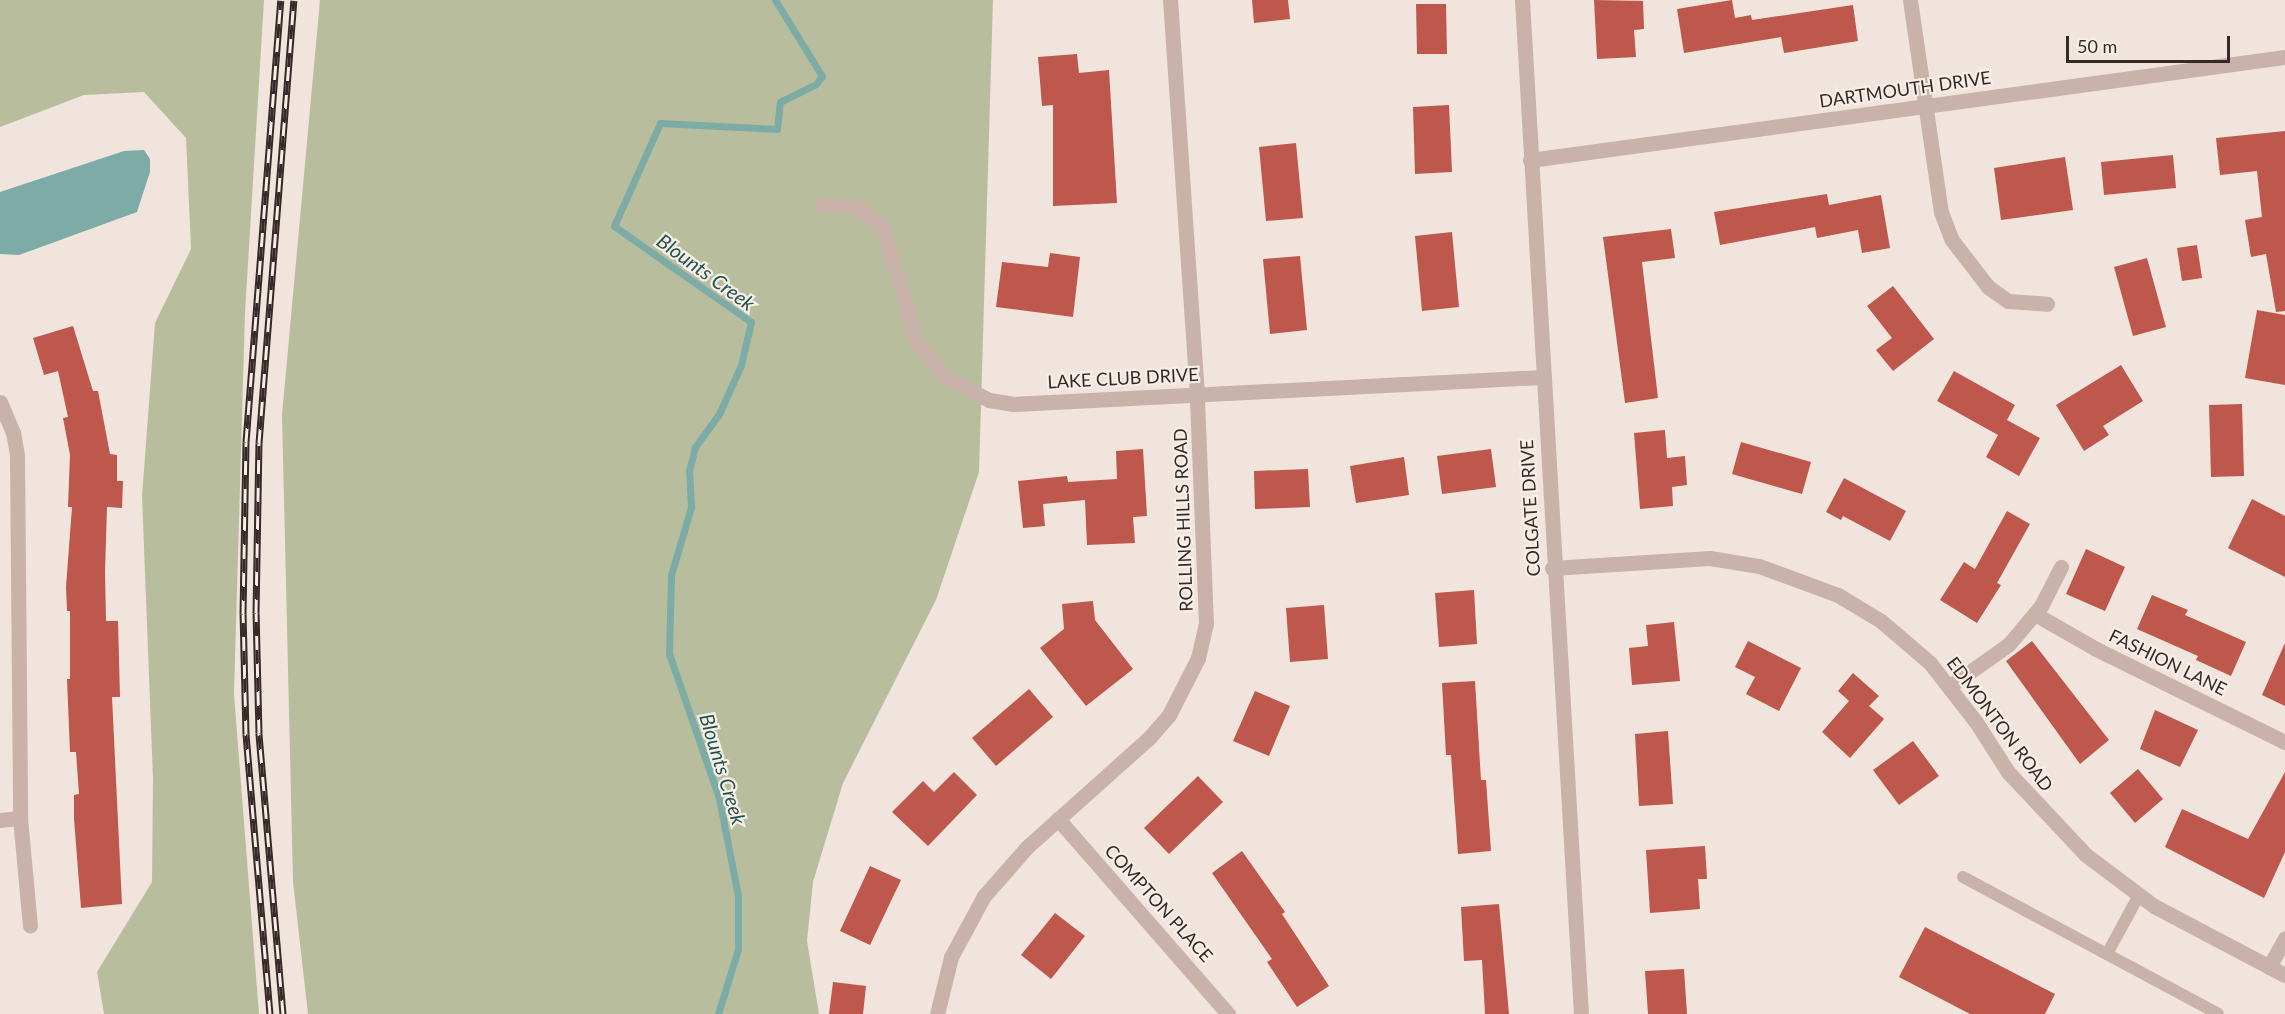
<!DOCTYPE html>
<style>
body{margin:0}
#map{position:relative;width:2285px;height:1014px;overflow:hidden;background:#f0e4dc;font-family:Lato,sans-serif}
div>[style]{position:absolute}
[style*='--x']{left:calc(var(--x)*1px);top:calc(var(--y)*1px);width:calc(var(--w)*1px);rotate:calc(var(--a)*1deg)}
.green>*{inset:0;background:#b8be9d}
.water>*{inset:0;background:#7daba6}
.stream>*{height:7px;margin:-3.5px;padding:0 3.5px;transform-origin:3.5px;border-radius:3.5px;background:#7daba6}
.building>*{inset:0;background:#be574c}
.lane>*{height:12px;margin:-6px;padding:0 6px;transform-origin:6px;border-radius:6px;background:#c8b2a9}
.street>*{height:15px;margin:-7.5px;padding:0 7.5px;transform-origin:7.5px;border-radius:7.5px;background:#c8b2a9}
.rail>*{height:7px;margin-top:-3.5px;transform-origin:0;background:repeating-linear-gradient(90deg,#f8eee8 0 14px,#352a28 0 28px);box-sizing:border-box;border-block:2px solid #352a28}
span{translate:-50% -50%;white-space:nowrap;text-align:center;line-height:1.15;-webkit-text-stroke:4.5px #f8eee8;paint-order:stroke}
.street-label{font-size:18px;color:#352a28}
.water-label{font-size:20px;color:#20544f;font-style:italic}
.scale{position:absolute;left:2066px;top:36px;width:164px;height:27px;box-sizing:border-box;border:3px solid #352a28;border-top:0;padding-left:8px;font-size:18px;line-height:21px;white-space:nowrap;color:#352a28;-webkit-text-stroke:4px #f8eee8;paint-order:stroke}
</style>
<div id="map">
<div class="green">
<div style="clip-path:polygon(0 0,264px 0,245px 313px,234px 694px,259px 1014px,104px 1014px,97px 972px,152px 882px,153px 779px,142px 496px,155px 323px,191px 249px,186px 138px,144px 92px,84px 95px,0 127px)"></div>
<div style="clip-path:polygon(320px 0,993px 0,979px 472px,936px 600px,843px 783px,813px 882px,807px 941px,819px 1014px,308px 1014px,293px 882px,282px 415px)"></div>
</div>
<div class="water">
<div style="clip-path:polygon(144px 150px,150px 159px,150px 172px,137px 212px,19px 255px,0 254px,0 192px,124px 151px)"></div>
</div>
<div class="stream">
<div style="--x:718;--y:1014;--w:68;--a:-72.9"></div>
<div style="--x:738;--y:949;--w:53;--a:-90"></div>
<div style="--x:738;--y:896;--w:100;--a:-101"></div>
<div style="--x:719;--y:798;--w:152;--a:-109.1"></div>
<div style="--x:669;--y:654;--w:79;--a:-88.5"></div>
<div style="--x:671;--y:575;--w:71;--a:-73.6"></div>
<div style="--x:691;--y:507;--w:36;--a:-93"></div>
<div style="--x:689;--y:471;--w:25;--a:-76"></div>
<div style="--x:695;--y:447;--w:41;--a:-54"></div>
<div style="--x:719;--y:414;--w:54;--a:-65.8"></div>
<div style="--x:741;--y:365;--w:44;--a:-76.9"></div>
<div style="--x:751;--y:322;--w:167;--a:-145"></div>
<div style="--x:614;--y:226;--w:113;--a:-65.9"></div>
<div style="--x:660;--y:123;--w:117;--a:2.9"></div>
<div style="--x:777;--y:129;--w:27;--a:-84"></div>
<div style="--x:780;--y:102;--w:40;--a:-26.6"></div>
<div style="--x:816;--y:84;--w:10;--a:-53"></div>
<div style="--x:822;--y:76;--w:89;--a:-121.7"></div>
</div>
<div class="building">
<div style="clip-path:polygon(1252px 0,1288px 0,1290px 19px,1254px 23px)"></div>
<div style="clip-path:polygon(1594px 0,1643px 1px,1644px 29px,1634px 30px,1636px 57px,1597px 59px)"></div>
<div style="clip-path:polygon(1732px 0,1735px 18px,1751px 15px,1752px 20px,1853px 5px,1858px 41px,1784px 53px,1781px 37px,1684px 53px,1677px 9px)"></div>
<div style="clip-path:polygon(1416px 4px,1446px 4px,1447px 54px,1417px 54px)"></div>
<div style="clip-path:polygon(1077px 54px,1079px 73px,1109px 70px,1117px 203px,1053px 206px,1053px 105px,1042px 106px,1038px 57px)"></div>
<div style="clip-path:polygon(1449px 105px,1452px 172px,1415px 174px,1413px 107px)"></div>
<div style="clip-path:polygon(2285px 131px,2285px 311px,2276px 312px,2266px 254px,2251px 257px,2245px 220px,2262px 217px,2257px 171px,2220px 175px,2216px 138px)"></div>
<div style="clip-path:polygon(1296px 143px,1303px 218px,1266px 221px,1259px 147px)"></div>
<div style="clip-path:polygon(2173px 155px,2176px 188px,2104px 195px,2101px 162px)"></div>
<div style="clip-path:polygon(2065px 157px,2073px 210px,2001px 220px,1994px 168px)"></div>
<div style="clip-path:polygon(1827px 194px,1829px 205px,1881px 195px,1890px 248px,1862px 253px,1858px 230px,1817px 238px,1815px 227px,1720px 245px,1714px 212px)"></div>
<div style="clip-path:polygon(1671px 229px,1675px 258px,1642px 262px,1658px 398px,1625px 403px,1603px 237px)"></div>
<div style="clip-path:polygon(1452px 232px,1459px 307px,1422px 311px,1415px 236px)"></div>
<div style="clip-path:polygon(2197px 245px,2202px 278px,2182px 281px,2177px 248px)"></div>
<div style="clip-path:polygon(1050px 253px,1080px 257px,1073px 317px,996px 307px,1002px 262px,1048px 267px)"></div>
<div style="clip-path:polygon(1300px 256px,1307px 330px,1270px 334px,1263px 259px)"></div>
<div style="clip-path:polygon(2147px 258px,2166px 327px,2133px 336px,2114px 267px)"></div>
<div style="clip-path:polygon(1893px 286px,1934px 339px,1893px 371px,1876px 350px,1892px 338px,1867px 306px)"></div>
<div style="clip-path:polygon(2257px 310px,2285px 315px,2285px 385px,2245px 378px)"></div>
<div style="clip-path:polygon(73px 326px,93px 391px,98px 391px,110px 454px,117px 455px,117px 481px,123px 481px,122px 508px,107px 507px,105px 572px,106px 621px,118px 621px,120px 697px,112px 697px,122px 904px,81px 908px,74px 819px,74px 795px,79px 794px,76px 752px,70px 752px,67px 679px,70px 679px,70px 611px,67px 611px,66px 587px,72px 507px,68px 507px,70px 455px,63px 418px,68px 417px,58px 371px,44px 375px,33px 338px)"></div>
<div style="clip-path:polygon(2121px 365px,2143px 401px,2103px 426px,2109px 435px,2084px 451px,2056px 405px)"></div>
<div style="clip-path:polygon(1954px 371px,2015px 405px,2007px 420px,2040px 438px,2019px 476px,1986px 457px,1998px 435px,1937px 401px)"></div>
<div style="clip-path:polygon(2242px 404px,2244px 476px,2211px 477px,2209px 405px)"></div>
<div style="clip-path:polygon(1665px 430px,1667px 458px,1685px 456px,1687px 485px,1672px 487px,1673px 506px,1640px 509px,1634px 433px)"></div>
<div style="clip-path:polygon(1741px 442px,1811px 462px,1802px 494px,1732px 474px)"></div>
<div style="clip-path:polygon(1143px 449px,1147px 516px,1133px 517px,1135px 543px,1087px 545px,1085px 500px,1043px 504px,1045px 526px,1023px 528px,1018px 481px,1067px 476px,1068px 482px,1117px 479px,1116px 451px)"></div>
<div style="clip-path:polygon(1491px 449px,1496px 487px,1442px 494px,1437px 456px)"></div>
<div style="clip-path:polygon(1404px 457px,1409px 495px,1356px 503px,1350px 466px)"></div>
<div style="clip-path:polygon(1308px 469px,1310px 507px,1255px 509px,1254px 471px)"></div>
<div style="clip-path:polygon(1844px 478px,1906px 511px,1890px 541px,1843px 516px,1841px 520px,1826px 512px)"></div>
<div style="clip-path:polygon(2252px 499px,2285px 516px,2285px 577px,2228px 548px)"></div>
<div style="clip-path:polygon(2007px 511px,2030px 524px,1997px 583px,2001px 585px,1977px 623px,1940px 600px,1964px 562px,1975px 569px)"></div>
<div style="clip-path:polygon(2086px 549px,2125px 567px,2105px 611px,2066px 594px)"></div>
<div style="clip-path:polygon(1474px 590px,1477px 644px,1439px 647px,1435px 593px)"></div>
<div style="clip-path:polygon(2152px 595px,2188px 610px,2185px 615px,2246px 642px,2231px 676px,2196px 660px,2198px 656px,2137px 629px)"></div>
<div style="clip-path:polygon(1093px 601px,1095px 620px,1133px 669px,1086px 706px,1040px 648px,1064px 629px,1062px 604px)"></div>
<div style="clip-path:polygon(1324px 605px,1328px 659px,1290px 662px,1286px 608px)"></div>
<div style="clip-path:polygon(1674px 622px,1680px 681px,1632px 685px,1629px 648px,1648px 646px,1646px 625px)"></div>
<div style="clip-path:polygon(1748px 641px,1801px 668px,1779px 711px,1746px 694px,1755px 677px,1735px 667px)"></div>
<div style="clip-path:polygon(2032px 641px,2109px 740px,2080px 764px,2006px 661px)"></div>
<div style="clip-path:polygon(2285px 643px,2285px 706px,2262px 695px)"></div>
<div style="clip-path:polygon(1853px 673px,1879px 696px,1869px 706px,1884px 719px,1850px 758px,1822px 732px,1849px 701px,1838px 691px)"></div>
<div style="clip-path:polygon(1475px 681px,1481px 780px,1486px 780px,1491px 851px,1458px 854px,1451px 755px,1446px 755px,1442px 683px)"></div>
<div style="clip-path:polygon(1029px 689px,1053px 717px,996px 766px,972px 738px)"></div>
<div style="clip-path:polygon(1255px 691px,1290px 706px,1269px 756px,1233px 741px)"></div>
<div style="clip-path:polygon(2155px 710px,2198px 730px,2180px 767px,2140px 749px)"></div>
<div style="clip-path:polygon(1668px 731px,1673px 804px,1639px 806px,1635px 734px)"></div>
<div style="clip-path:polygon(1913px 741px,1939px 776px,1899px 805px,1873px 770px)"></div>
<div style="clip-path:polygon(2138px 769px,2163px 799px,2135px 823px,2110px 793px)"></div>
<div style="clip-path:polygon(954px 772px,977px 795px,928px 846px,892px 812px,923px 781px,934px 792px)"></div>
<div style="clip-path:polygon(2285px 772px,2285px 852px,2264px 898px,2165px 847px,2182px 809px,2248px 839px)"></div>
<div style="clip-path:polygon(1198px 776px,1223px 802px,1169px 854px,1144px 828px)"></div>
<div style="clip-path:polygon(1705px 846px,1707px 879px,1698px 879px,1700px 909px,1650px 913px,1646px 850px)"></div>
<div style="clip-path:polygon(1242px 851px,1285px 912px,1282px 914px,1329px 986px,1297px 1007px,1267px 962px,1272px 959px,1212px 873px)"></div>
<div style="clip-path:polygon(870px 866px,901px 880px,870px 945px,840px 931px)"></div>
<div style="clip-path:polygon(1499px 904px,1509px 1014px,1485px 1014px,1482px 960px,1464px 961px,1461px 907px)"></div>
<div style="clip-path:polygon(1055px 913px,1085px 936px,1051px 979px,1021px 955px)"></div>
<div style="clip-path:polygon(1925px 927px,2055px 994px,2045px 1014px,1970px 1014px,1899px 977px)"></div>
<div style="clip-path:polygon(1684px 969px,1687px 1014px,1648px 1014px,1645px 971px)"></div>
<div style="clip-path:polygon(833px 982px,866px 986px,863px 1014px,829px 1014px)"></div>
</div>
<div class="lane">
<div style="--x:1963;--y:877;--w:289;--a:28.2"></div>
<div style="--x:2107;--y:954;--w:67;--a:-61.5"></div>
</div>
<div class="street">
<div style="--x:1522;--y:0;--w:1016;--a:86.67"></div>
<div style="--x:1910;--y:0;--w:214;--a:81.7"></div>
<div style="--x:1941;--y:212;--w:30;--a:69"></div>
<div style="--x:1952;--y:240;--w:59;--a:52.5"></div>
<div style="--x:1988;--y:287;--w:24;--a:35"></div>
<div style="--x:2008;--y:301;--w:39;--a:4"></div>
<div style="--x:1530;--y:160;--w:762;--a:-7.77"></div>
<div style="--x:822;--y:205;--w:34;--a:2"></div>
<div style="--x:856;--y:206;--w:34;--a:38"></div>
<div style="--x:883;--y:227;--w:121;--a:73.7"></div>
<div style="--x:917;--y:343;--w:44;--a:50.5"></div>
<div style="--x:945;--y:377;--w:50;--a:27.6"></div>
<div style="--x:989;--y:400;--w:24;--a:9"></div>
<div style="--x:1013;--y:404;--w:530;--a:-2.92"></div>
<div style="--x:0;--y:402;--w:33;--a:67"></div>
<div style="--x:13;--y:432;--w:23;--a:80"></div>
<div style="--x:17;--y:455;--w:363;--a:89.5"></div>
<div style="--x:20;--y:818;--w:108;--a:84.7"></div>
<div style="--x:1552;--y:568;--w:158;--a:-3.6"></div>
<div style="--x:1710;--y:558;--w:50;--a:9.3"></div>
<div style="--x:1759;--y:566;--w:84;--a:20.2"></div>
<div style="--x:1838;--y:595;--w:50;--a:31.2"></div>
<div style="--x:1881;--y:621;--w:65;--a:40.6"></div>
<div style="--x:1930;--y:663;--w:75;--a:52.1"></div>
<div style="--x:1976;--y:722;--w:59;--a:57.4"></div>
<div style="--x:2008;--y:772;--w:114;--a:46.8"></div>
<div style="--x:2086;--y:855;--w:85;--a:36.9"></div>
<div style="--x:2154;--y:906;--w:148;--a:27.8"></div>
<div style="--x:2035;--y:614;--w:70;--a:29.8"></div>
<div style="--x:2096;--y:649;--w:211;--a:26.2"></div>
<div style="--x:1950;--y:686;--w:72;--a:-35.4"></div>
<div style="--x:2009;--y:644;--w:50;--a:-49.9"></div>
<div style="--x:2041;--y:606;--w:44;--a:-62.9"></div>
<div style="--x:1058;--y:819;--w:259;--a:48.9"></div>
<div style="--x:0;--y:820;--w:20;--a:-6"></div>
<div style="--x:2269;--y:967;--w:33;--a:-61"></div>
<div style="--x:937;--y:1014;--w:59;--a:-76.2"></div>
<div style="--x:951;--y:957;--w:69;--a:-61.6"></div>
<div style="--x:984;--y:896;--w:65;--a:-48.7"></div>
<div style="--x:1027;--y:847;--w:164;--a:-41.8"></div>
<div style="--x:1149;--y:738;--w:30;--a:-49"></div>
<div style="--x:1169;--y:715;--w:64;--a:-63"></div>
<div style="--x:1198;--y:658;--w:35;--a:-77"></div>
<div style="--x:1206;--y:624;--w:229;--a:-92.3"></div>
<div style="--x:1197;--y:395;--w:396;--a:-93.9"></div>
</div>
<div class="rail">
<div style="--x:270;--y:1014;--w:281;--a:-94.9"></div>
<div style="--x:246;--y:734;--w:120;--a:-91.4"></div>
<div style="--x:243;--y:614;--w:172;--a:-89"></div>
<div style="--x:246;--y:442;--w:443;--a:-85.5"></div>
<div style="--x:283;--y:1014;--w:282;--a:-94.9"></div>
<div style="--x:259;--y:733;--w:120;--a:-91.4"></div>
<div style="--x:256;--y:613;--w:170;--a:-89"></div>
<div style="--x:259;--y:443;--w:444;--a:-85.5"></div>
</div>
<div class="street-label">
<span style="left:1905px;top:89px;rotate:-8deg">DARTMOUTH DRIVE</span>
<span style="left:1123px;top:378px;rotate:-3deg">LAKE CLUB DRIVE</span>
<span style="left:1530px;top:508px;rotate:-93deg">COLGATE DRIVE</span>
<span style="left:1183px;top:520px;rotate:-92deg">ROLLING HILLS ROAD</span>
<span style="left:2168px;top:662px;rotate:26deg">FASHION LANE</span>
<span style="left:2000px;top:724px;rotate:53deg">EDMONTON ROAD</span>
<span style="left:1159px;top:903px;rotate:48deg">COMPTON PLACE</span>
</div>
<div class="water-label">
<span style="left:706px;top:272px;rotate:36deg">Blounts Creek</span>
<span style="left:723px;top:769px;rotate:73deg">Blounts Creek</span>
</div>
<div class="scale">50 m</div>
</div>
